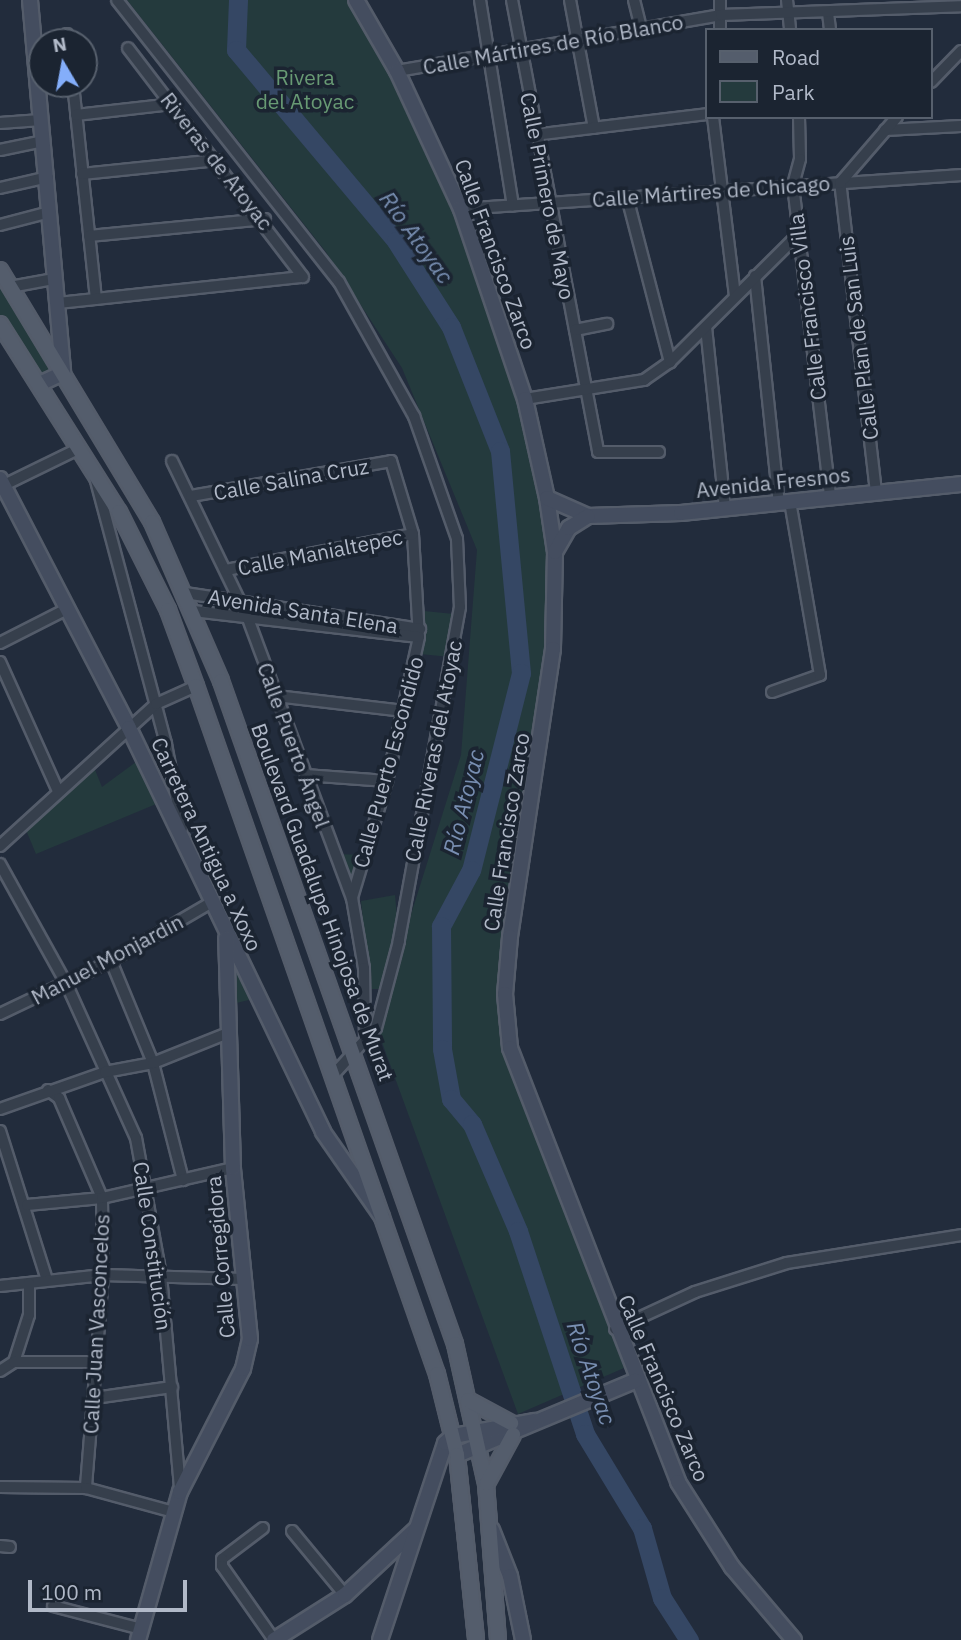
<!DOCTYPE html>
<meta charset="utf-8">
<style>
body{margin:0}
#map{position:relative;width:961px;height:1640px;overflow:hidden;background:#222c3c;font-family:"IBM Plex Sans",sans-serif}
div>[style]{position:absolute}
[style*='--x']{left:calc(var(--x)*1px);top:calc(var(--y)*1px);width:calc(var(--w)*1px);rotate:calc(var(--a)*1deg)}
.green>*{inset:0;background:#243a3d}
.river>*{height:19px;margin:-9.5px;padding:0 9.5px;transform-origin:9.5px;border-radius:9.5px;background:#354764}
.roads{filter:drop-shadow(2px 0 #545c6a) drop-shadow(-2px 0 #545c6a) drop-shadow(0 2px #545c6a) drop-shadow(0 -2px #545c6a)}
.street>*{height:10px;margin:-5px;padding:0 5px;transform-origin:5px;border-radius:5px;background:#363f4c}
.secondary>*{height:14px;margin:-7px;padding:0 7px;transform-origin:7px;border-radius:7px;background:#444d5f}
.primary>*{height:14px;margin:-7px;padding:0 7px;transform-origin:7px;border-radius:7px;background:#545d6c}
span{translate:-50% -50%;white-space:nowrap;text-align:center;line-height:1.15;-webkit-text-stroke:7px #1b2431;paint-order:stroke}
.street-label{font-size:21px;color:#b1b9c8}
.park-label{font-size:21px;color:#689a74}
.water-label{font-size:23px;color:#788eb1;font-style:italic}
.legend{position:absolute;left:705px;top:28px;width:228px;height:91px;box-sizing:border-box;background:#1b2431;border:2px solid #57606d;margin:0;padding:9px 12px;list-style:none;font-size:21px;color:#b1b9c8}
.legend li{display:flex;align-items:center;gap:14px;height:35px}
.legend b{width:35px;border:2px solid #57606d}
.north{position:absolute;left:28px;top:28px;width:70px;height:70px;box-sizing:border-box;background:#1b2431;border:2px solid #57606d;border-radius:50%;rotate:350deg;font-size:19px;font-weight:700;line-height:28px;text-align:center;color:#b1b9c8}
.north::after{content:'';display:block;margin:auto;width:24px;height:32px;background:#84aefa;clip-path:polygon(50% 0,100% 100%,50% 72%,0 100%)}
.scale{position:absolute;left:28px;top:1580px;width:159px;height:32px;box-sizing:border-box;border:4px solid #b1b9c8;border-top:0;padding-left:9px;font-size:21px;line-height:24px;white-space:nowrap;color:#b1b9c8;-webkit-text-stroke:5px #1b2431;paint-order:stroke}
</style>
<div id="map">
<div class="green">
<div style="clip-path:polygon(127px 0,356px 0,461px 209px,499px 316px,547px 498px,553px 649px,505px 994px,532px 1114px,624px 1368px,518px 1414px,376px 1026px,461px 755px,477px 550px,402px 368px,326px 252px)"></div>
<div style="clip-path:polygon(0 280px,54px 371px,40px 381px,0 319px)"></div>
<div style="clip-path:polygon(424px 611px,454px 614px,450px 657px,420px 654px)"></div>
<div style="clip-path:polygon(140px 759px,161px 802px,36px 854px,26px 830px,93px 765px,102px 787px)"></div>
<div style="clip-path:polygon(332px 854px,368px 855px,352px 898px)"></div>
<div style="clip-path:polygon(395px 895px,399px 941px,384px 989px,370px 989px,361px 901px)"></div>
<div style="clip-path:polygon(224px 924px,261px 997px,224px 1006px)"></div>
</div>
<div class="river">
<div style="--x:238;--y:0;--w:50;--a:92.3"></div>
<div style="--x:236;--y:50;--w:249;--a:50"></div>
<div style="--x:396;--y:241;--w:102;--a:57.4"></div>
<div style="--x:451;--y:327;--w:133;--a:68.4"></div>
<div style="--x:500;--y:451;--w:223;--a:84.6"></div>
<div style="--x:521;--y:673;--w:203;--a:104.2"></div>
<div style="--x:471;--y:870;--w:64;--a:118.2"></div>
<div style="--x:441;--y:926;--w:123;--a:89.5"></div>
<div style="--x:442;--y:1049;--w:51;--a:79.8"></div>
<div style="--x:451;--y:1099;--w:33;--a:50"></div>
<div style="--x:472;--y:1124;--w:116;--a:66.7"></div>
<div style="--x:518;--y:1231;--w:214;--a:71.7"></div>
<div style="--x:585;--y:1434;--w:110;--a:58.8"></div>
<div style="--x:642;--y:1528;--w:73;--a:74.1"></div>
<div style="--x:662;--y:1598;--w:50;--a:57.3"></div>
</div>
<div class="roads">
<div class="street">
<div style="--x:117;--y:0;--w:359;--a:51.8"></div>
<div style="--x:339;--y:282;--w:154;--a:60.8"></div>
<div style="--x:414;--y:416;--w:130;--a:70.7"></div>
<div style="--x:457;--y:539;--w:68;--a:87.5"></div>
<div style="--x:460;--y:607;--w:340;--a:100.4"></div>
<div style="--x:399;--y:941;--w:90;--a:104.8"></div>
<div style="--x:376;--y:1028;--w:62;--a:132.4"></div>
<div style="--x:480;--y:0;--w:208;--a:80.9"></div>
<div style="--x:512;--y:0;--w:460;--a:79.2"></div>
<div style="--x:598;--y:452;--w:61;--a:0"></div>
<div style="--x:570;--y:0;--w:130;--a:79.4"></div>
<div style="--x:634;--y:0;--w:29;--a:76"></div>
<div style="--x:720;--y:0;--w:30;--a:90"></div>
<div style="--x:787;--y:0;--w:30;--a:84"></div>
<div style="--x:828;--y:13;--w:17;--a:83"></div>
<div style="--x:67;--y:34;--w:8;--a:83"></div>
<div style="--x:397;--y:71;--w:329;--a:-9.8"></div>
<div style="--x:721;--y:15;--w:240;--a:-2.1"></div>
<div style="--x:931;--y:82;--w:43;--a:-45.9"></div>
<div style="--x:73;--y:84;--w:216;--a:83.9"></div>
<div style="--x:76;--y:115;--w:98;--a:-6.5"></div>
<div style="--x:713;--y:117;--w:180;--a:83"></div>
<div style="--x:799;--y:117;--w:42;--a:88.6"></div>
<div style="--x:800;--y:159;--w:27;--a:105"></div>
<div style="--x:793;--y:185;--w:314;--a:83.2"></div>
<div style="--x:0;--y:123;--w:41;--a:-4.2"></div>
<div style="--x:885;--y:130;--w:76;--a:-3"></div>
<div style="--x:534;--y:135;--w:174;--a:-6.9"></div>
<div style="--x:0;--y:150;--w:45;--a:-11.6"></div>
<div style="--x:82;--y:174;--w:136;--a:-5.9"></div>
<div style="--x:0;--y:188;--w:49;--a:-12.9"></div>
<div style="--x:627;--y:197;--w:171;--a:75.4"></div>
<div style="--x:461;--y:209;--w:501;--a:-3.89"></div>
<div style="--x:0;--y:225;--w:52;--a:-14.6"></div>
<div style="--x:89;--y:236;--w:177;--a:-5.5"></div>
<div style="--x:755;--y:276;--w:228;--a:84"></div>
<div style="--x:10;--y:287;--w:45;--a:-10.3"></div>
<div style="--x:58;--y:303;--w:246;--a:-6.1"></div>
<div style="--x:303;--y:277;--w:288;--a:-127.4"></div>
<div style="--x:706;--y:327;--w:182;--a:84"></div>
<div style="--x:575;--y:330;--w:33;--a:-11"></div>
<div style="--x:525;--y:399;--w:121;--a:-9.1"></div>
<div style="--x:644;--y:380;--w:32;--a:-35"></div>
<div style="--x:670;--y:362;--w:180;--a:-44.8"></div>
<div style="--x:172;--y:461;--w:172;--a:64.2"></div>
<div style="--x:247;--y:616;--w:301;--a:69.6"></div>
<div style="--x:352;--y:898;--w:71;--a:80.3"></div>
<div style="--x:364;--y:968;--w:75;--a:89.2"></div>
<div style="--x:95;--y:477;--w:276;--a:75.1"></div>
<div style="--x:166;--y:744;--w:86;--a:79.3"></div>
<div style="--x:0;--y:487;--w:89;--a:-26"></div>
<div style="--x:876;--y:492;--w:311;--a:-96.6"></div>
<div style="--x:840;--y:183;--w:87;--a:-49.2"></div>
<div style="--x:191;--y:496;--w:203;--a:-9.9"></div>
<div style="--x:391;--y:461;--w:76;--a:73.2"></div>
<div style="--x:413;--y:534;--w:103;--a:86.7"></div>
<div style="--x:419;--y:637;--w:148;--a:102.5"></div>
<div style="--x:387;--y:781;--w:122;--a:106.7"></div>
<div style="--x:226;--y:570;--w:190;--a:-10.9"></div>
<div style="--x:185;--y:593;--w:238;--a:8.7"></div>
<div style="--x:193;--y:611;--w:227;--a:6.6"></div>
<div style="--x:0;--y:643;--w:75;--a:-26.9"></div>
<div style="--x:0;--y:662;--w:141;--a:65.8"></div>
<div style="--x:772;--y:692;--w:51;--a:-19.5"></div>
<div style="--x:820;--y:675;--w:176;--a:-99.8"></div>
<div style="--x:276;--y:696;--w:129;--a:6.7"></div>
<div style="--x:305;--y:775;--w:82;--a:4.2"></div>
<div style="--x:0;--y:846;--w:211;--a:-42.3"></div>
<div style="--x:156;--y:704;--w:44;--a:-24.2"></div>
<div style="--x:0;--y:864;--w:136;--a:61"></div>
<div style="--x:66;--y:983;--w:170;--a:65.7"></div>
<div style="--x:136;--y:1138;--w:139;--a:79.7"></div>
<div style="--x:161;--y:1275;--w:214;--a:84.9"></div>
<div style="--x:111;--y:961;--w:110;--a:67.6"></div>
<div style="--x:153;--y:1063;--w:121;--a:75.6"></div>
<div style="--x:0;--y:1014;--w:123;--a:-25.5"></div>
<div style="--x:111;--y:961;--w:117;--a:-30.3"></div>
<div style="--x:48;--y:1090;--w:14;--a:36"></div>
<div style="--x:59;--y:1098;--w:109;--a:66.7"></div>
<div style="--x:102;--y:1198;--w:77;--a:89.3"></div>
<div style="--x:103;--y:1275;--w:214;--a:94.6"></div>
<div style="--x:0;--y:1109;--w:111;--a:-19.4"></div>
<div style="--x:105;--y:1072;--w:49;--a:-10.6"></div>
<div style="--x:153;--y:1063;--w:81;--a:-21.8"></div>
<div style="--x:0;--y:1131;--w:156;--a:72.5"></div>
<div style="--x:27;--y:1205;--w:75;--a:-5.3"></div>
<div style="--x:102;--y:1198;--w:134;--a:-12.9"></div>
<div style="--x:0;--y:1286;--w:104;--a:-6.1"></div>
<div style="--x:103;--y:1275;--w:141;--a:1.6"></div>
<div style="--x:615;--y:1329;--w:88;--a:-24.8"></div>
<div style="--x:695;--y:1292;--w:96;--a:-17.5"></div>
<div style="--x:787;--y:1263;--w:176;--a:-9.1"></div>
<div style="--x:14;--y:1362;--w:49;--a:-72.3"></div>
<div style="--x:29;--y:1315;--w:32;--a:-90"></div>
<div style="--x:0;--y:1371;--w:17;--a:-33"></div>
<div style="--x:14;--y:1362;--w:84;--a:0"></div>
<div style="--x:94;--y:1398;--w:79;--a:-8"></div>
<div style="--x:0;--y:1487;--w:86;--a:0.7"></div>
<div style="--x:86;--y:1488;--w:91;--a:15.3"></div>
<div style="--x:263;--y:1528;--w:51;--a:142.9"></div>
<div style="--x:222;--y:1559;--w:7;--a:90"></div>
<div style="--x:222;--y:1566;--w:90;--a:54.9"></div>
<div style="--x:292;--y:1531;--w:83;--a:50.4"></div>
<div style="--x:0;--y:1546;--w:10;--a:6"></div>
<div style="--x:53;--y:1606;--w:91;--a:14.6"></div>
</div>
<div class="secondary">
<div style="--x:30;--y:0;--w:374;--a:84.9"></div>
<div style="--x:63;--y:373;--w:26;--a:155"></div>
<div style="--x:356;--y:0;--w:82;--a:60"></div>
<div style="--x:397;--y:71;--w:152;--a:65.1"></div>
<div style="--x:461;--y:209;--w:200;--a:71.4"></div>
<div style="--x:525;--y:399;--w:101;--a:77.5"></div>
<div style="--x:547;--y:498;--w:55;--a:81.6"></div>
<div style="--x:555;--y:552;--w:97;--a:91.2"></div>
<div style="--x:553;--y:649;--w:291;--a:98.5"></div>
<div style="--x:510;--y:937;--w:57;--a:95"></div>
<div style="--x:505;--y:994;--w:54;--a:84.7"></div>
<div style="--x:510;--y:1048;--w:465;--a:68.8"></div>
<div style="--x:678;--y:1482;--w:101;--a:57.6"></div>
<div style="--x:732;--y:1567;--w:96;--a:49.7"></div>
<div style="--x:0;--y:479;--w:280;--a:62.6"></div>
<div style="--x:129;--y:728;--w:448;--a:64.3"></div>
<div style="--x:323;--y:1132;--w:103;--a:55.2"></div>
<div style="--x:547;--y:498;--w:45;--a:23.7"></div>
<div style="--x:588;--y:516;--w:93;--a:-1.8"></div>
<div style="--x:681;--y:513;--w:281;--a:-5.9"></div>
<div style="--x:555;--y:552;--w:28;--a:-60"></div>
<div style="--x:569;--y:528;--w:22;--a:-32"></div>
<div style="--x:457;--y:1455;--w:193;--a:-22.6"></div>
<div style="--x:492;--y:1530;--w:49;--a:68.6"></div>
<div style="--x:510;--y:1576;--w:65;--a:78.5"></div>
<div style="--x:138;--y:1640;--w:154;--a:-74.2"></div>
<div style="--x:180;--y:1492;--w:138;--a:-62.9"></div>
<div style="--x:243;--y:1369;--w:31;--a:-77"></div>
<div style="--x:250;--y:1339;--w:172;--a:-95.7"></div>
<div style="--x:233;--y:1168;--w:230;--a:-91.7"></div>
<div style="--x:274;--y:1640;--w:84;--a:-32.4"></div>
<div style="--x:345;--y:1595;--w:96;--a:-42.9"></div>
<div style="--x:380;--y:1640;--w:207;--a:-71.7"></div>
<div style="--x:445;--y:1443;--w:11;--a:-41"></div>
<div style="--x:453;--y:1436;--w:83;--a:-10.4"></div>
</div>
<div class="primary">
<div style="--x:0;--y:270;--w:294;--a:58.9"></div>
<div style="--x:152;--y:522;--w:173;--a:66.5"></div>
<div style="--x:221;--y:681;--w:703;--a:70.56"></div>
<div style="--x:455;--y:1344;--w:143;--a:77.5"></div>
<div style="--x:486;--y:1484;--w:156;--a:85.6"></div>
<div style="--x:0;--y:324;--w:222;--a:57.7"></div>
<div style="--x:119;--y:512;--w:110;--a:63.4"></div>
<div style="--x:168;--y:610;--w:81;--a:69.8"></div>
<div style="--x:196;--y:686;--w:729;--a:70.7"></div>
<div style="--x:437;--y:1374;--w:83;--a:76.1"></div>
<div style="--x:457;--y:1455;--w:186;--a:84.1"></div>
<div style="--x:468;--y:1400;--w:49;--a:28.1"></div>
<div style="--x:487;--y:1483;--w:55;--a:-61.6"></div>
</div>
</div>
<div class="street-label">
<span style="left:553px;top:44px;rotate:-10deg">Calle Mártires de Río Blanco</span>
<span style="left:217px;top:161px;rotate:52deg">Riveras de Atoyac</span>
<span style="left:711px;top:191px;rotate:-4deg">Calle Mártires de Chicago</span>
<span style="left:548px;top:196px;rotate:79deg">Calle Primero de Mayo</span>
<span style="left:496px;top:254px;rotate:70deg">Calle Francisco Zarco</span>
<span style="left:807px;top:307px;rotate:-97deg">Calle Francisco Villa</span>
<span style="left:858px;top:338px;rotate:-97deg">Calle Plan de San Luis</span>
<span style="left:291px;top:479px;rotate:-10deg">Calle Salina Cruz</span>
<span style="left:773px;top:482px;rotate:-6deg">Avenida Fresnos</span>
<span style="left:320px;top:552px;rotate:-11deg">Calle Manialtepec</span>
<span style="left:303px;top:611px;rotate:9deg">Avenida Santa Elena</span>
<span style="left:294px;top:745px;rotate:70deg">Calle Puerto Ángel</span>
<span style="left:433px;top:751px;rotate:-79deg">Calle Riveras del Atoyac</span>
<span style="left:388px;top:762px;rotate:-75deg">Calle Puerto Escondido</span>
<span style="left:506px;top:832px;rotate:-81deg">Calle Francisco Zarco</span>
<span style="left:207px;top:844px;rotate:65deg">Carretera Antigua a Xoxo</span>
<span style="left:323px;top:902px;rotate:70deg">Boulevard Guadalupe Hinojosa de Murat</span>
<span style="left:107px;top:959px;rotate:-28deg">Manuel Monjardin</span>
<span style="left:153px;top:1246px;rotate:82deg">Calle Constitución</span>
<span style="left:220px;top:1257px;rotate:-95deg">Calle Corregidora</span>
<span style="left:96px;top:1324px;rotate:-87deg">Calle Juan Vasconcelos</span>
<span style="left:664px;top:1388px;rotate:67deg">Calle Francisco Zarco</span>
</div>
<div class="park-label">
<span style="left:305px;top:89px">Rivera<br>del Atoyac</span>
</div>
<div class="water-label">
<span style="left:417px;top:237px;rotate:54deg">Río Atoyac</span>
<span style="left:463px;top:802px;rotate:-76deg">Río Atoyac</span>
<span style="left:592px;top:1373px;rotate:71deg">Río Atoyac</span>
</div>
<ul class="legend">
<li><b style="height:9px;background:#545d6c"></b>Road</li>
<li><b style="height:19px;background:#243a3d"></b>Park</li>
</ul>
<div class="north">N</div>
<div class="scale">100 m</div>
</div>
